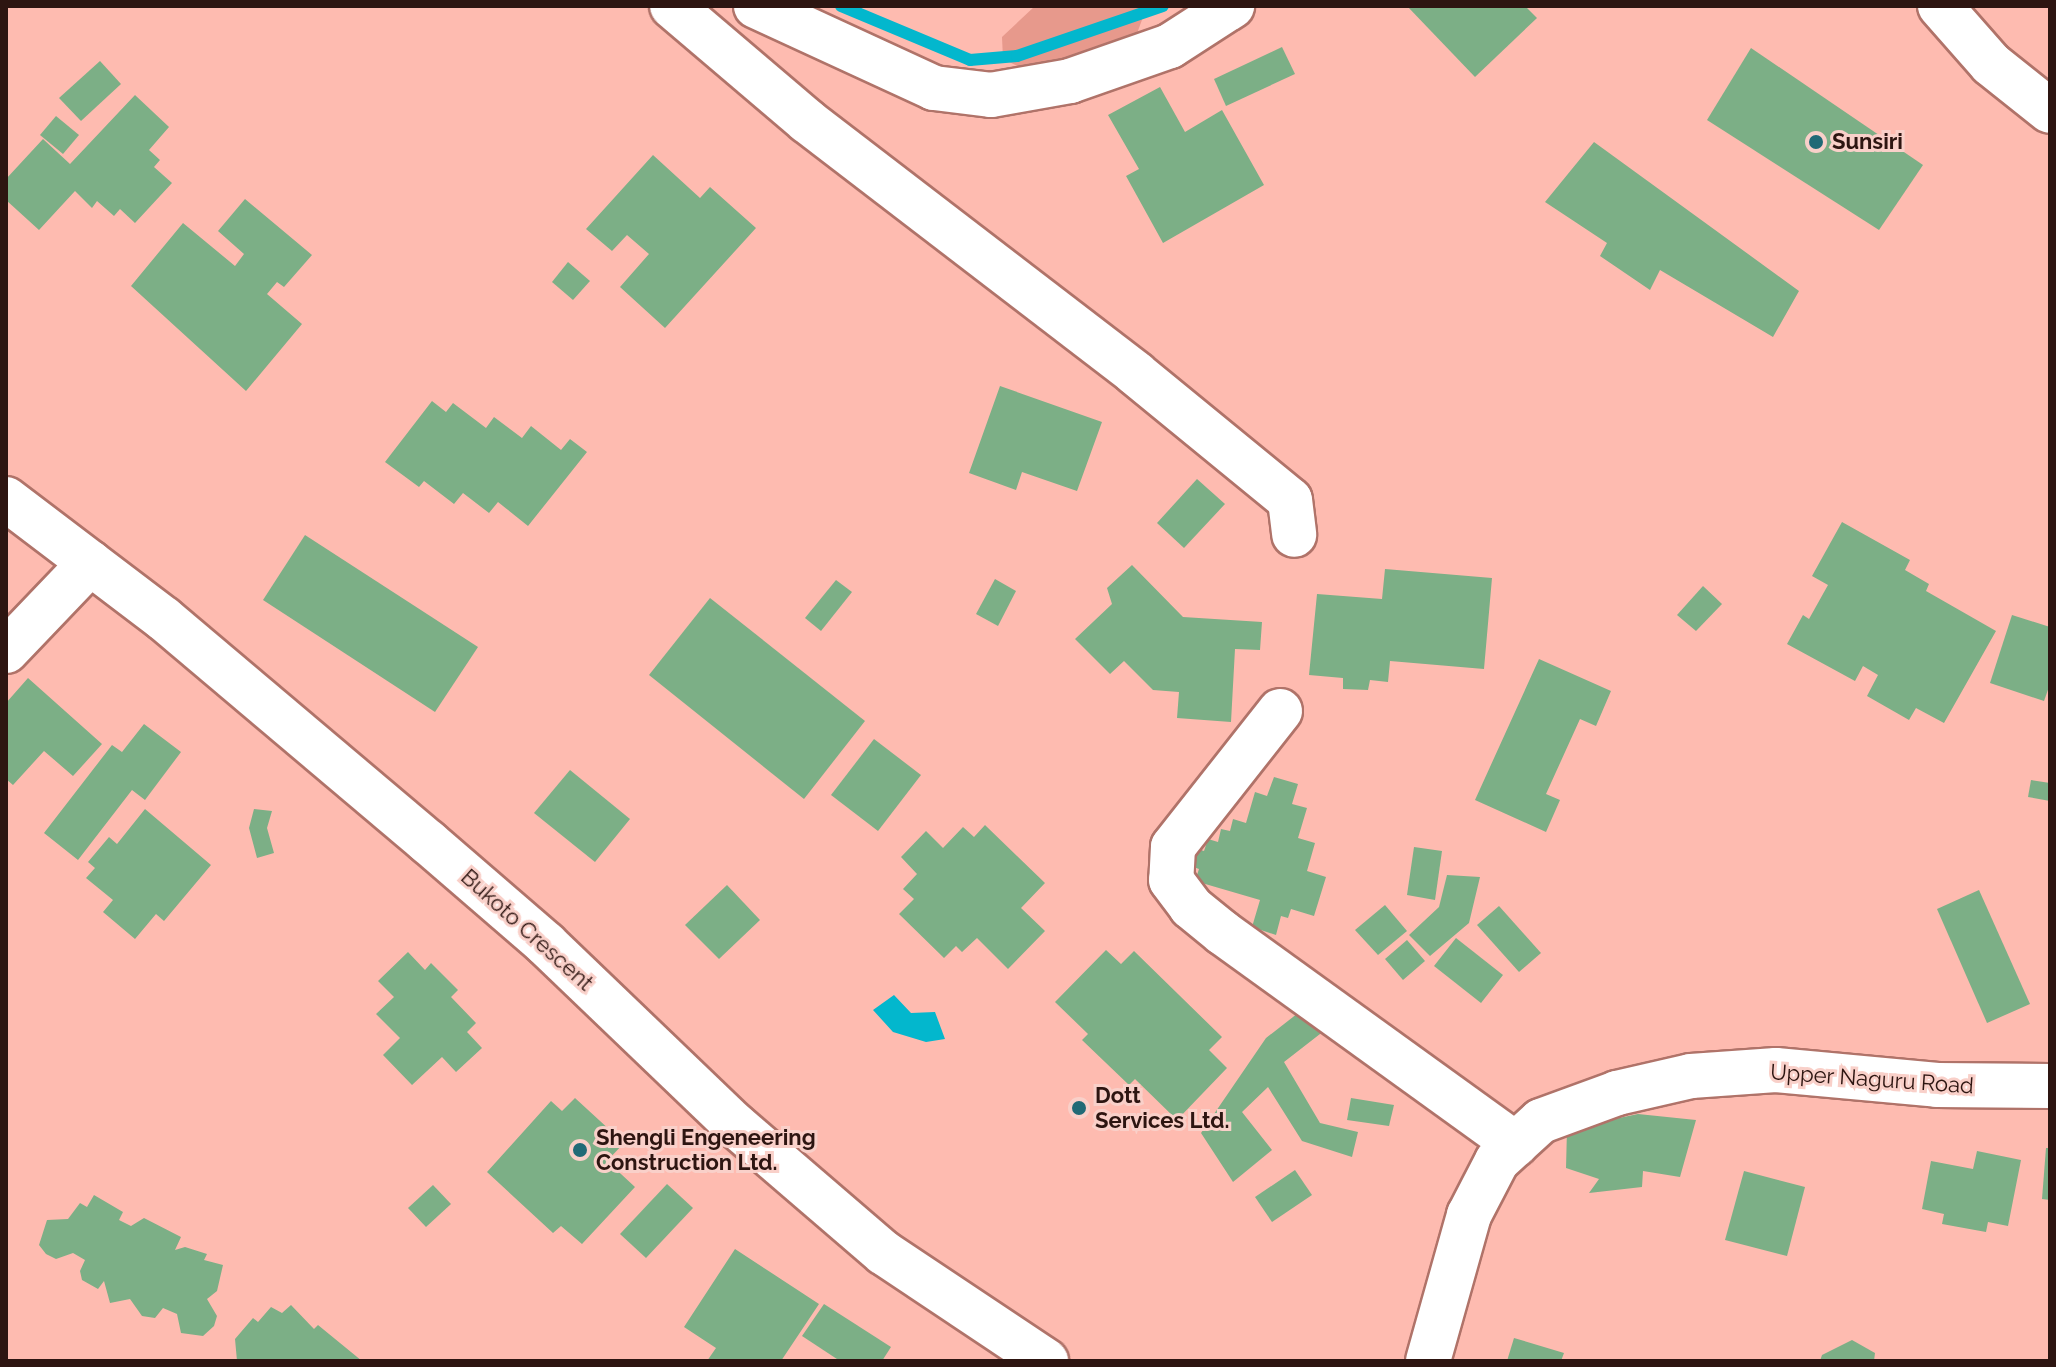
<!DOCTYPE html>
<style>
body{margin:0}
#map{position:relative;width:2056px;height:1367px;overflow:hidden;background:#febbb0;font-family:Raleway,sans-serif}
div>[style]{position:absolute}
[style*='--x']{left:calc(var(--x)*1px);top:calc(var(--y)*1px);width:calc(var(--w)*1px);rotate:calc(var(--a)*1deg)}
.green>*{inset:0;background:#e7998c}
.water>*{inset:0;background:#03b7cd}
.stream>*{height:12px;margin:-6px;padding:0 6px;transform-origin:6px;border-radius:6px;background:#03b7cd}
.building>*{inset:0;background:#7caf86}
.roads{filter:drop-shadow(2px 0 #b07369) drop-shadow(-2px 0 #b07369) drop-shadow(0 2px #b07369) drop-shadow(0 -2px #b07369)}
.minor>*{height:44px;margin:-22px;padding:0 22px;transform-origin:22px;border-radius:22px;background:#fff}
.dots>*{width:22px;height:22px;translate:-50% -50%;box-sizing:border-box;border:4px solid #f9d0c9;border-radius:50%}
span{translate:-50% -50%;white-space:nowrap;text-align:center;line-height:1.15;-webkit-text-stroke:6px #f9d0c9;paint-order:stroke}
.poi-label{font-size:22px;color:#2d1511;font-weight:700}
.left{translate:0 -50%;text-align:left}
.street-label{font-size:22px;color:#2d1511}
.frame{position:absolute;inset:0;border:8px solid #2d1511;pointer-events:none}
</style>
<div id="map">
<div class="green">
<div style="clip-path:polygon(1035px 6px,1147px 6px,1135px 39px,1032px 73px,1003px 59px,1002px 37px)"></div>
</div>
<div class="water">
<div style="clip-path:polygon(894px 995px,911px 1013px,935px 1012px,945px 1039px,926px 1042px,893px 1032px,873px 1010px)"></div>
</div>
<div class="stream">
<div style="--x:841;--y:6;--w:140;--a:22.7"></div>
<div style="--x:970;--y:60;--w:47;--a:-4.9"></div>
<div style="--x:1017;--y:56;--w:154;--a:-18.9"></div>
</div>
<div class="building">
<div style="clip-path:polygon(1407px 6px,1525px 6px,1537px 18px,1475px 77px)"></div>
<div style="clip-path:polygon(1282px 47px,1295px 74px,1226px 106px,1214px 79px)"></div>
<div style="clip-path:polygon(1751px 48px,1923px 165px,1879px 230px,1707px 120px)"></div>
<div style="clip-path:polygon(100px 61px,121px 84px,81px 121px,59px 98px)"></div>
<div style="clip-path:polygon(1160px 87px,1185px 132px,1222px 110px,1264px 185px,1163px 243px,1126px 176px,1139px 169px,1108px 115px)"></div>
<div style="clip-path:polygon(135px 95px,169px 127px,149px 150px,160px 160px,154px 167px,172px 183px,135px 223px,120px 209px,114px 216px,97px 201px,92px 208px,75px 191px,39px 230px,6px 200px,6px 179px,43px 139px,70px 164px)"></div>
<div style="clip-path:polygon(56px 116px,79px 135px,63px 154px,40px 135px)"></div>
<div style="clip-path:polygon(1594px 142px,1799px 291px,1773px 337px,1660px 270px,1650px 290px,1600px 256px,1607px 243px,1545px 202px)"></div>
<div style="clip-path:polygon(653px 155px,700px 198px,710px 187px,756px 228px,665px 328px,620px 287px,649px 254px,627px 235px,612px 251px,586px 229px)"></div>
<div style="clip-path:polygon(245px 199px,312px 255px,284px 287px,277px 282px,267px 294px,302px 324px,246px 391px,131px 286px,183px 223px,235px 266px,244px 254px,218px 231px)"></div>
<div style="clip-path:polygon(568px 262px,590px 281px,573px 300px,552px 282px)"></div>
<div style="clip-path:polygon(1000px 386px,1102px 422px,1077px 491px,1022px 472px,1016px 490px,969px 473px)"></div>
<div style="clip-path:polygon(432px 401px,446px 412px,453px 403px,486px 428px,494px 417px,522px 438px,531px 426px,561px 450px,570px 439px,587px 452px,528px 526px,498px 502px,489px 513px,463px 493px,454px 504px,424px 481px,419px 487px,385px 462px)"></div>
<div style="clip-path:polygon(1197px 479px,1225px 504px,1184px 548px,1157px 523px)"></div>
<div style="clip-path:polygon(1842px 522px,1910px 560px,1905px 570px,1929px 584px,1926px 591px,1996px 631px,1944px 723px,1916px 708px,1909px 720px,1867px 696px,1878px 675px,1863px 666px,1855px 681px,1787px 644px,1803px 615px,1809px 619px,1828px 585px,1812px 576px)"></div>
<div style="clip-path:polygon(305px 535px,478px 647px,435px 712px,263px 600px)"></div>
<div style="clip-path:polygon(1132px 565px,1183px 617px,1262px 622px,1260px 650px,1235px 649px,1231px 722px,1177px 718px,1179px 692px,1153px 690px,1124px 661px,1110px 674px,1075px 639px,1112px 604px,1107px 588px)"></div>
<div style="clip-path:polygon(1385px 569px,1492px 578px,1484px 669px,1390px 661px,1388px 682px,1370px 680px,1368px 690px,1343px 689px,1343px 678px,1309px 675px,1317px 594px,1382px 599px)"></div>
<div style="clip-path:polygon(995px 579px,1016px 591px,998px 626px,976px 614px)"></div>
<div style="clip-path:polygon(836px 580px,852px 592px,821px 631px,805px 618px)"></div>
<div style="clip-path:polygon(1703px 586px,1722px 604px,1696px 631px,1677px 615px)"></div>
<div style="clip-path:polygon(710px 598px,865px 721px,804px 799px,649px 675px)"></div>
<div style="clip-path:polygon(2012px 615px,2050px 627px,2050px 684px,2044px 701px,1990px 683px)"></div>
<div style="clip-path:polygon(1539px 659px,1611px 691px,1596px 726px,1580px 719px,1546px 794px,1560px 800px,1546px 832px,1475px 800px)"></div>
<div style="clip-path:polygon(28px 678px,102px 744px,73px 776px,44px 751px,13px 785px,6px 779px,6px 703px)"></div>
<div style="clip-path:polygon(144px 724px,181px 752px,145px 800px,132px 790px,78px 860px,44px 833px,112px 745px,122px 752px)"></div>
<div style="clip-path:polygon(874px 739px,921px 775px,878px 831px,831px 795px)"></div>
<div style="clip-path:polygon(570px 770px,630px 819px,595px 862px,534px 813px)"></div>
<div style="clip-path:polygon(1274px 777px,1298px 784px,1292px 804px,1307px 808px,1298px 838px,1315px 843px,1307px 871px,1326px 877px,1314px 916px,1291px 909px,1288px 918px,1281px 916px,1276px 935px,1252px 927px,1260px 900px,1195px 881px,1199px 869px,1185px 864px,1191px 847px,1204px 851px,1208px 839px,1218px 842px,1221px 829px,1230px 831px,1233px 819px,1246px 823px,1255px 792px,1267px 796px)"></div>
<div style="clip-path:polygon(2031px 780px,2050px 783px,2050px 801px,2028px 797px)"></div>
<div style="clip-path:polygon(145px 809px,211px 865px,164px 921px,156px 914px,135px 939px,103px 912px,113px 900px,86px 878px,95px 868px,88px 862px,109px 837px,117px 844px)"></div>
<div style="clip-path:polygon(254px 809px,272px 811px,267px 828px,274px 853px,257px 858px,249px 828px)"></div>
<div style="clip-path:polygon(985px 825px,1045px 883px,1021px 908px,1045px 931px,1008px 969px,977px 938px,962px 952px,956px 946px,944px 958px,899px 914px,914px 899px,903px 889px,917px 874px,901px 857px,926px 831px,943px 848px,963px 827px,974px 837px)"></div>
<div style="clip-path:polygon(1414px 847px,1442px 851px,1435px 900px,1407px 895px)"></div>
<div style="clip-path:polygon(1447px 875px,1480px 877px,1469px 923px,1430px 956px,1409px 935px,1439px 907px)"></div>
<div style="clip-path:polygon(727px 885px,760px 920px,719px 959px,685px 925px)"></div>
<div style="clip-path:polygon(1979px 890px,2030px 1004px,1987px 1023px,1937px 909px)"></div>
<div style="clip-path:polygon(1385px 905px,1407px 931px,1378px 955px,1355px 930px)"></div>
<div style="clip-path:polygon(1499px 906px,1541px 953px,1519px 972px,1477px 925px)"></div>
<div style="clip-path:polygon(1456px 938px,1503px 975px,1481px 1003px,1434px 966px)"></div>
<div style="clip-path:polygon(1407px 940px,1425px 961px,1403px 980px,1385px 959px)"></div>
<div style="clip-path:polygon(1106px 950px,1121px 964px,1134px 951px,1222px 1037px,1209px 1050px,1227px 1068px,1177px 1120px,1135px 1079px,1129px 1085px,1082px 1040px,1088px 1034px,1055px 1002px)"></div>
<div style="clip-path:polygon(408px 952px,425px 970px,431px 963px,458px 990px,451px 997px,476px 1023px,467px 1032px,482px 1048px,456px 1072px,442px 1057px,412px 1085px,383px 1055px,400px 1038px,376px 1014px,394px 997px,378px 981px)"></div>
<div style="clip-path:polygon(1311px 1003px,1329px 1027px,1284px 1062px,1320px 1123px,1358px 1132px,1352px 1157px,1302px 1141px,1268px 1087px,1242px 1112px,1272px 1150px,1233px 1182px,1201px 1133px,1266px 1038px)"></div>
<div style="clip-path:polygon(575px 1098px,624px 1143px,607px 1161px,635px 1187px,582px 1244px,561px 1226px,553px 1233px,487px 1172px,551px 1101px,562px 1111px)"></div>
<div style="clip-path:polygon(1351px 1098px,1394px 1105px,1389px 1126px,1347px 1120px)"></div>
<div style="clip-path:polygon(1638px 1114px,1696px 1120px,1680px 1177px,1643px 1171px,1642px 1187px,1589px 1193px,1599px 1179px,1566px 1168px,1567px 1129px)"></div>
<div style="clip-path:polygon(2046px 1148px,2050px 1148px,2050px 1200px,2042px 1199px)"></div>
<div style="clip-path:polygon(1977px 1151px,2021px 1160px,2008px 1226px,1988px 1222px,1986px 1232px,1942px 1224px,1944px 1214px,1922px 1209px,1931px 1161px,1973px 1169px)"></div>
<div style="clip-path:polygon(1295px 1170px,1312px 1195px,1272px 1222px,1255px 1197px)"></div>
<div style="clip-path:polygon(1744px 1171px,1805px 1187px,1787px 1256px,1725px 1240px)"></div>
<div style="clip-path:polygon(667px 1184px,693px 1208px,646px 1258px,620px 1234px)"></div>
<div style="clip-path:polygon(433px 1185px,451px 1204px,426px 1227px,408px 1208px)"></div>
<div style="clip-path:polygon(94px 1195px,123px 1212px,119px 1220px,131px 1226px,144px 1218px,181px 1237px,175px 1250px,185px 1247px,207px 1254px,204px 1260px,223px 1265px,217px 1291px,207px 1299px,217px 1316px,214px 1326px,203px 1336px,181px 1333px,177px 1314px,163px 1308px,155px 1318px,142px 1316px,130px 1299px,110px 1303px,104px 1281px,98px 1289px,82px 1280px,80px 1271px,85px 1260px,73px 1253px,56px 1259px,46px 1254px,39px 1245px,47px 1220px,68px 1219px,80px 1203px,87px 1207px)"></div>
<div style="clip-path:polygon(735px 1249px,819px 1304px,781px 1361px,707px 1361px,716px 1348px,684px 1327px)"></div>
<div style="clip-path:polygon(824px 1304px,891px 1347px,882px 1361px,840px 1361px,802px 1336px)"></div>
<div style="clip-path:polygon(291px 1305px,314px 1329px,318px 1325px,362px 1361px,237px 1361px,235px 1339px,253px 1318px,258px 1322px,271px 1307px,282px 1313px)"></div>
<div style="clip-path:polygon(1514px 1338px,1564px 1353px,1561px 1361px,1507px 1361px)"></div>
<div style="clip-path:polygon(1852px 1340px,1875px 1353px,1874px 1361px,1820px 1361px,1822px 1355px)"></div>
</div>
<div class="roads">
<div class="minor">
<div style="--x:672;--y:6;--w:177;--a:40.4"></div>
<div style="--x:807;--y:121;--w:414;--a:37.5"></div>
<div style="--x:1135;--y:373;--w:200;--a:39.3"></div>
<div style="--x:1290;--y:500;--w:35;--a:83"></div>
<div style="--x:756;--y:6;--w:196;--a:24.7"></div>
<div style="--x:934;--y:88;--w:57;--a:7"></div>
<div style="--x:991;--y:95;--w:80;--a:-10"></div>
<div style="--x:1070;--y:81;--w:106;--a:-19.3"></div>
<div style="--x:1170;--y:46;--w:74;--a:-32.8"></div>
<div style="--x:1940;--y:6;--w:77;--a:48.7"></div>
<div style="--x:1991;--y:64;--w:75;--a:38.5"></div>
<div style="--x:6;--y:499;--w:198;--a:37.2"></div>
<div style="--x:164;--y:619;--w:346;--a:40.2"></div>
<div style="--x:428;--y:842;--w:156;--a:40.8"></div>
<div style="--x:546;--y:944;--w:262;--a:43.8"></div>
<div style="--x:735;--y:1125;--w:196;--a:40.7"></div>
<div style="--x:884;--y:1253;--w:195;--a:33.7"></div>
<div style="--x:6;--y:651;--w:122;--a:-46.3"></div>
<div style="--x:1280;--y:711;--w:173;--a:128.2"></div>
<div style="--x:1173;--y:847;--w:33;--a:93"></div>
<div style="--x:1171;--y:880;--w:34;--a:53"></div>
<div style="--x:1191;--y:907;--w:41;--a:39.1"></div>
<div style="--x:1223;--y:933;--w:361;--a:35.8"></div>
<div style="--x:1428;--y:1361;--w:152;--a:-74.3"></div>
<div style="--x:1469;--y:1215;--w:61;--a:-62.6"></div>
<div style="--x:1497;--y:1161;--w:59;--a:-42.3"></div>
<div style="--x:1541;--y:1121;--w:81;--a:-20.2"></div>
<div style="--x:1617;--y:1093;--w:76;--a:-12.9"></div>
<div style="--x:1691;--y:1076;--w:85;--a:-4"></div>
<div style="--x:1776;--y:1070;--w:162;--a:5.3"></div>
<div style="--x:1937;--y:1085;--w:113;--a:0.5"></div>
</div>
</div>
<div class="dots">
<div style="left:1816px;top:142px;background:#216a76"></div>
<div style="left:1079px;top:1108px;background:#216a76"></div>
<div style="left:580px;top:1150px;background:#216a76"></div>
</div>
<div class="poi-label">
<span class="left" style="left:1832px;top:142px">Sunsiri</span>
<span class="left" style="left:1095px;top:1108px">Dott<br>Services Ltd.</span>
<span class="left" style="left:596px;top:1150px">Shengli Engeneering<br>Construction Ltd.</span>
</div>
<div class="street-label">
<span style="left:527px;top:930px;rotate:42deg">Bukoto Crescent</span>
<span style="left:1872px;top:1079px;rotate:4deg">Upper Naguru Road</span>
</div>
<div class="frame"></div>
</div>
